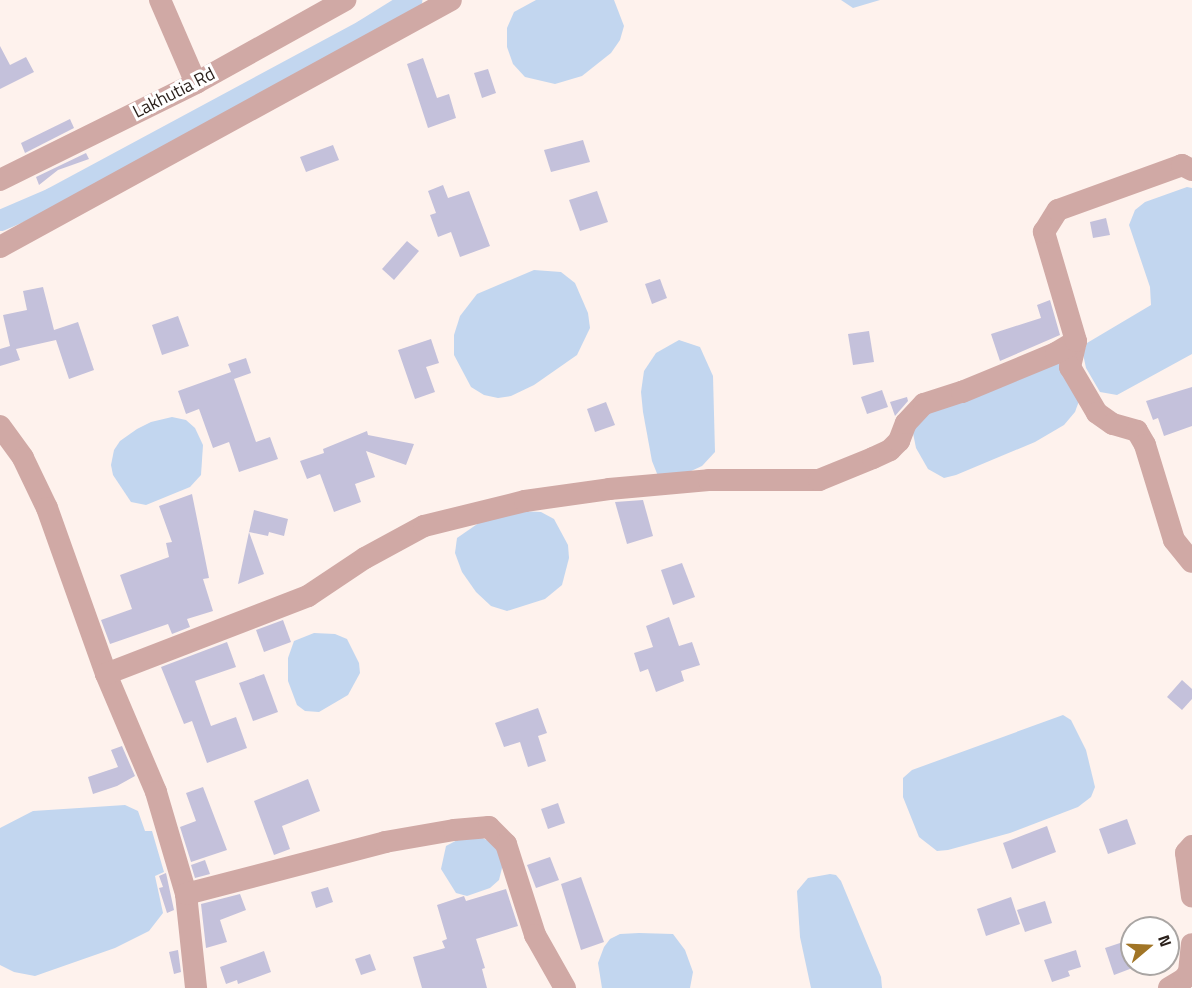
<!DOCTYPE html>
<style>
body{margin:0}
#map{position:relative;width:1192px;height:988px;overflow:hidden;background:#fef2ed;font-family:"Titillium Web",sans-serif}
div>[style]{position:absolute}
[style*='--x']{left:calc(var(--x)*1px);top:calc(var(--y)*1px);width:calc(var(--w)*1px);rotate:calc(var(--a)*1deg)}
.water>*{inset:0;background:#c2d6ef}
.canal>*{height:21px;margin:-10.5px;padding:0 10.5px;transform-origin:10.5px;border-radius:10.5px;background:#c2d6ef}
.building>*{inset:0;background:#c4c1db}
.minor>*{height:22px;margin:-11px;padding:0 11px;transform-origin:11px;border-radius:11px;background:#d0a9a5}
span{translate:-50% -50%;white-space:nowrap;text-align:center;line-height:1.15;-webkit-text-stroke:6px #fff;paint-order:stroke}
.street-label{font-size:18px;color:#291f1a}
.north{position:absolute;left:1120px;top:916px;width:60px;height:60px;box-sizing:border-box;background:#fff;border:2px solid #a9a5a3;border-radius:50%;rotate:71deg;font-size:16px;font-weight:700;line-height:24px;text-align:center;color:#291f1a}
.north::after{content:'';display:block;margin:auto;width:21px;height:27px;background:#a17526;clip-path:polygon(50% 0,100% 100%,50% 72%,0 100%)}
</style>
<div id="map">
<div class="water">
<div style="clip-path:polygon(536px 0,614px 0,624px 26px,620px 40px,611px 53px,582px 76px,555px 84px,525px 77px,513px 64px,507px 47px,507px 28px,514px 12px)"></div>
<div style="clip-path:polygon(841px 0,880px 0,853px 8px)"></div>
<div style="clip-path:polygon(1187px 187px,1192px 188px,1192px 354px,1117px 395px,1100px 392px,1086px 368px,1083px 354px,1087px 343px,1151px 305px,1150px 287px,1129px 225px,1135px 210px,1145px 202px)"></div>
<div style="clip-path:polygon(534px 270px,561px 272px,575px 283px,588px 313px,590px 328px,577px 355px,534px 385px,511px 396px,498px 398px,484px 395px,471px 387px,454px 355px,454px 335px,460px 316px,477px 294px)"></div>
<div style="clip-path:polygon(679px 340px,700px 347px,713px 376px,715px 452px,702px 466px,678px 477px,658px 476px,652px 461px,643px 412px,641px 392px,644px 371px,656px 353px)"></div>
<div style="clip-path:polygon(1052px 359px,1061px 365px,1079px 401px,1075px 412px,1064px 425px,1035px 442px,956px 475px,944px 478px,928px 469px,916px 448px,913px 433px,920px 415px)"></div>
<div style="clip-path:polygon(172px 417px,186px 420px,195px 428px,203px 445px,201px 475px,190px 487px,146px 505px,131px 502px,113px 475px,111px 465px,114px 450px,120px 441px,137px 429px,151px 422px)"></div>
<div style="clip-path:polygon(519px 511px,541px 512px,554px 519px,568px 545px,569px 558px,562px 585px,545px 599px,507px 611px,491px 606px,476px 592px,462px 572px,455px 553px,457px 538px,486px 518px)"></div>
<div style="clip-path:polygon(314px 633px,335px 634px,347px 639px,359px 663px,360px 673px,348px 695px,319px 712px,305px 711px,297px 705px,288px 681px,288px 658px,294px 641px)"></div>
<div style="clip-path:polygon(1063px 715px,1071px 720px,1086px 750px,1095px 787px,1091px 797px,1078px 807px,1010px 833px,948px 850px,937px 851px,919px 837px,903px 797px,903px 778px,912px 770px)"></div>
<div style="clip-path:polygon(125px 805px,138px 811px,145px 831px,152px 831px,164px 872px,155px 876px,163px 913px,149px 931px,115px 948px,35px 976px,14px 972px,0 965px,0 828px,33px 811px)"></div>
<div style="clip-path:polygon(463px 837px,480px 837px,498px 845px,504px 860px,499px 880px,490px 888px,467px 896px,456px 893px,441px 869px,446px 846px)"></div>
<div style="clip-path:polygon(830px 874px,836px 875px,841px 881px,881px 977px,882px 988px,811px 988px,800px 937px,797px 891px,808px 878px)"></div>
<div style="clip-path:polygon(639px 933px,673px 934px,685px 950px,693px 972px,690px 988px,602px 988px,598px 963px,604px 947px,610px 939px,620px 934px)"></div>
</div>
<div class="canal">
<div style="--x:0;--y:220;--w:56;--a:-23.3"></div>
<div style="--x:51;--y:198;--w:354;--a:-28.3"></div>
<div style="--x:363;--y:30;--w:57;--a:-32"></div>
</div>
<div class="building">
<div style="clip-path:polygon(0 46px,10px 65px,26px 57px,34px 72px,0 89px)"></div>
<div style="clip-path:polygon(423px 58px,437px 98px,449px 94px,456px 118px,428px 128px,407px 64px)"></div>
<div style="clip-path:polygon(488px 69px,496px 93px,482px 98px,474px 73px)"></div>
<div style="clip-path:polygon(70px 119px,74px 128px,25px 153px,21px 143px)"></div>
<div style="clip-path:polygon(583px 140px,590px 162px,551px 172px,544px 150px)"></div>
<div style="clip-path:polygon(333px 145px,339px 160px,306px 172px,300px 157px)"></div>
<div style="clip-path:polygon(86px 153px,89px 159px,58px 170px,39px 185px,36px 177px)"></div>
<div style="clip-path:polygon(443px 185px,448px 198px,469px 191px,490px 246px,460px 257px,451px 232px,438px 237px,430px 215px,436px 213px,428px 191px)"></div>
<div style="clip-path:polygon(597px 191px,608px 222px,580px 231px,569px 200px)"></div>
<div style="clip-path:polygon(1106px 218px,1110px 235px,1093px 238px,1090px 222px)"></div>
<div style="clip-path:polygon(407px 241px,419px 251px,394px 280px,382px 269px)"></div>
<div style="clip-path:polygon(660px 279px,667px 298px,652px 304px,645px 284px)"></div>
<div style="clip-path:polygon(43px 287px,54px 330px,78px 322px,94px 370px,69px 379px,56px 340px,16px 349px,20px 360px,0 366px,0 349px,10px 346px,3px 315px,27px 310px,23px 291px)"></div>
<div style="clip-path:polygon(1050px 300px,1060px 335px,1000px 361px,991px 334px,1041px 318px,1037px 305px)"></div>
<div style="clip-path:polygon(178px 316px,189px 346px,162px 355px,152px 325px)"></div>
<div style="clip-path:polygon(869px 331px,874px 362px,853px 365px,848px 334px)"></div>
<div style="clip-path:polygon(431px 339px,439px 363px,426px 367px,435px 392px,415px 399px,398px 350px)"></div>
<div style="clip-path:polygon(246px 358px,251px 373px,234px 379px,256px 442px,270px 437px,278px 459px,239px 472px,229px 442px,213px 448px,199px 409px,186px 414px,178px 391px,231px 372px,228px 364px)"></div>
<div style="clip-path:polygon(1192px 387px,1192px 426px,1164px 436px,1158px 418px,1153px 420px,1146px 401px)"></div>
<div style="clip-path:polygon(882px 390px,888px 407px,867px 414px,861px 397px)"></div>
<div style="clip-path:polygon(907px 397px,908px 401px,895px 416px,890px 402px)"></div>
<div style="clip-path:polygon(606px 402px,615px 425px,595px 432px,587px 409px)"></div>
<div style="clip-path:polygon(367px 431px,368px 435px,414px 444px,406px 465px,366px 451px,375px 477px,355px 484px,361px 502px,334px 512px,320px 474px,307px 479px,300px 461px,324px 453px,323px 449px)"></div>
<div style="clip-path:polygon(192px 494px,209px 578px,203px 579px,213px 611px,187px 619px,190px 627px,172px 634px,168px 624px,110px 644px,101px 620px,132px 609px,120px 575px,169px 557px,166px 543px,172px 542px,159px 506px)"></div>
<div style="clip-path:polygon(643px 500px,653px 536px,627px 544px,615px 502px)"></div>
<div style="clip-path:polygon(254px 510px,288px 519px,284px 536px,269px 532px,268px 536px,249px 532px)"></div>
<div style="clip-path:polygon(249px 532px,264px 574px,238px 584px)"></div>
<div style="clip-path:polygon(682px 563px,695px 597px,673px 605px,661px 570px)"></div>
<div style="clip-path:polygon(669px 617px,679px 646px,692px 642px,700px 665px,681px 671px,684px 681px,656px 692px,648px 669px,640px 672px,634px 653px,653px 647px,646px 626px)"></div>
<div style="clip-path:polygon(283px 620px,291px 642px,264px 652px,256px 630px)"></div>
<div style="clip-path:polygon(227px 642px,236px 667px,195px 681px,211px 726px,236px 717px,247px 748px,207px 763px,192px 721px,184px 724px,161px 667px)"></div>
<div style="clip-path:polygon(264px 674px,278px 712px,253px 721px,239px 683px)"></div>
<div style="clip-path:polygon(1182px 680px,1192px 689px,1192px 699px,1182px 710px,1167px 697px)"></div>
<div style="clip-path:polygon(538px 708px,547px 733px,538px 736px,546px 761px,528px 767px,520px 742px,504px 747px,495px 723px)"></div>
<div style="clip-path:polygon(122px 746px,135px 776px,117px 786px,93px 794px,88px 777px,118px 767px,111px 750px)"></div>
<div style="clip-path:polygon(308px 779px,320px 811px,282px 826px,290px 849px,274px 855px,254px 801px)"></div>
<div style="clip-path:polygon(203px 787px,227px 850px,191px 862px,180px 827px,196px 821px,186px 793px)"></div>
<div style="clip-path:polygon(558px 803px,565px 823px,548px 829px,541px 809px)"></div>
<div style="clip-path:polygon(1127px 819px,1136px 844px,1108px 854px,1099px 829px)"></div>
<div style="clip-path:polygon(1047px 826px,1056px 852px,1012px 869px,1003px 843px)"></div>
<div style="clip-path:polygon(550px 857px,559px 880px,536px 888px,527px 865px)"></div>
<div style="clip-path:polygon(205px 860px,210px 874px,195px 878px,191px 865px)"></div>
<div style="clip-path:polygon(166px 873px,174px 910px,167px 913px,159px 888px,163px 887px,159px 876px)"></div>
<div style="clip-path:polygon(581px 877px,604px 942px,581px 950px,561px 884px)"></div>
<div style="clip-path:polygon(328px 887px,333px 902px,316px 908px,311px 892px)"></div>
<div style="clip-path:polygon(506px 889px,518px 926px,476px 939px,485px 968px,482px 969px,487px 988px,422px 988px,413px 957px,445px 948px,442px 941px,447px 939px,437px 905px,464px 896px,466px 901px)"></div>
<div style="clip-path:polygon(240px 894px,246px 910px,220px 920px,227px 942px,206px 948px,201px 904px)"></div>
<div style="clip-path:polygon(1011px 897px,1020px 924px,986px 936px,977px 909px)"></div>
<div style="clip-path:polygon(1045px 901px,1052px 923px,1025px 932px,1017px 910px)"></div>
<div style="clip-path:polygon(1126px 941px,1135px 967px,1114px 975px,1105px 948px)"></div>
<div style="clip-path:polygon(178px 950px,181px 972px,174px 974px,169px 952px)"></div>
<div style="clip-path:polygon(1076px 950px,1081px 967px,1068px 971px,1070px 976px,1052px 982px,1044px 960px)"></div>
<div style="clip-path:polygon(264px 951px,271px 972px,238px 984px,237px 980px,226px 984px,220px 967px)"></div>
<div style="clip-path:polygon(370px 954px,376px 970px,361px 975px,355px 959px)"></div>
</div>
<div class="minor">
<div style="--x:160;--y:0;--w:90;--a:66.6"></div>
<div style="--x:0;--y:180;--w:219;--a:-26.3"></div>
<div style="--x:196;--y:83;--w:171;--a:-29.1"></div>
<div style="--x:0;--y:247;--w:514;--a:-28.71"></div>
<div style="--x:1076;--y:341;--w:27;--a:103"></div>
<div style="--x:1070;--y:367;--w:53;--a:59.6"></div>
<div style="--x:1097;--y:413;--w:19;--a:35"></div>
<div style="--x:1113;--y:424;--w:25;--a:16"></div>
<div style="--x:1137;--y:431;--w:16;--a:60"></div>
<div style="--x:1145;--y:445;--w:99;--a:73"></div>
<div style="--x:1174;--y:540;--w:28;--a:51"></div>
<div style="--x:0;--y:426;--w:39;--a:54"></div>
<div style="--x:23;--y:458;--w:55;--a:64.4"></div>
<div style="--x:47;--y:508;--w:176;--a:70.4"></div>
<div style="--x:106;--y:674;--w:128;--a:67"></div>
<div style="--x:156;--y:792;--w:106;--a:73.6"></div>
<div style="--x:186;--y:894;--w:95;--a:83.9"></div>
<div style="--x:106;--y:674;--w:217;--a:-21.1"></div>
<div style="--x:308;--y:596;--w:69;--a:-33.7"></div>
<div style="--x:365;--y:558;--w:67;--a:-28.5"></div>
<div style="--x:424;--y:526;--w:104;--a:-13.9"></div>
<div style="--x:525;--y:501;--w:85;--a:-8.1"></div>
<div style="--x:609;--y:489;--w:100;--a:-5.1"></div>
<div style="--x:709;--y:480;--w:110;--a:0"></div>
<div style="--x:819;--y:480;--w:58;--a:-22.2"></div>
<div style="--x:873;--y:458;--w:19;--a:-25"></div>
<div style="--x:890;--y:450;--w:13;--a:-45"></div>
<div style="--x:899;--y:441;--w:19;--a:-69"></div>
<div style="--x:906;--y:423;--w:26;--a:-47"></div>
<div style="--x:924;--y:404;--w:40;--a:-18"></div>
<div style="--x:962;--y:392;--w:102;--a:-22.5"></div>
<div style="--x:1056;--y:353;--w:23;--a:-31"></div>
<div style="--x:1076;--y:341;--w:114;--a:-106.4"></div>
<div style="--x:1044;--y:232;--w:26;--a:-58"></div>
<div style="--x:1058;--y:210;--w:132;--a:-19.9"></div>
<div style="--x:1182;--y:165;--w:11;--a:27"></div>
<div style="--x:1192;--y:846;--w:9;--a:131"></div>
<div style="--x:1186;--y:853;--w:44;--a:82.2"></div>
<div style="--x:186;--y:894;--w:206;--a:-14.6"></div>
<div style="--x:385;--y:842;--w:70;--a:-9.9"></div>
<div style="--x:454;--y:830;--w:35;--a:-5"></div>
<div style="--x:489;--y:827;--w:24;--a:45"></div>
<div style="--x:506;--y:844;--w:96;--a:72.3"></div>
<div style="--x:535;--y:935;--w:61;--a:60.5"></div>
<div style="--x:1169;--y:988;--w:17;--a:-31"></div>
<div style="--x:1184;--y:979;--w:9;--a:-54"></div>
<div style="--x:1189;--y:972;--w:28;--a:-84"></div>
</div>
<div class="street-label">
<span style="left:174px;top:93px;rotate:-27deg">Lakhutia Rd</span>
</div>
<div class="north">N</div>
</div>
